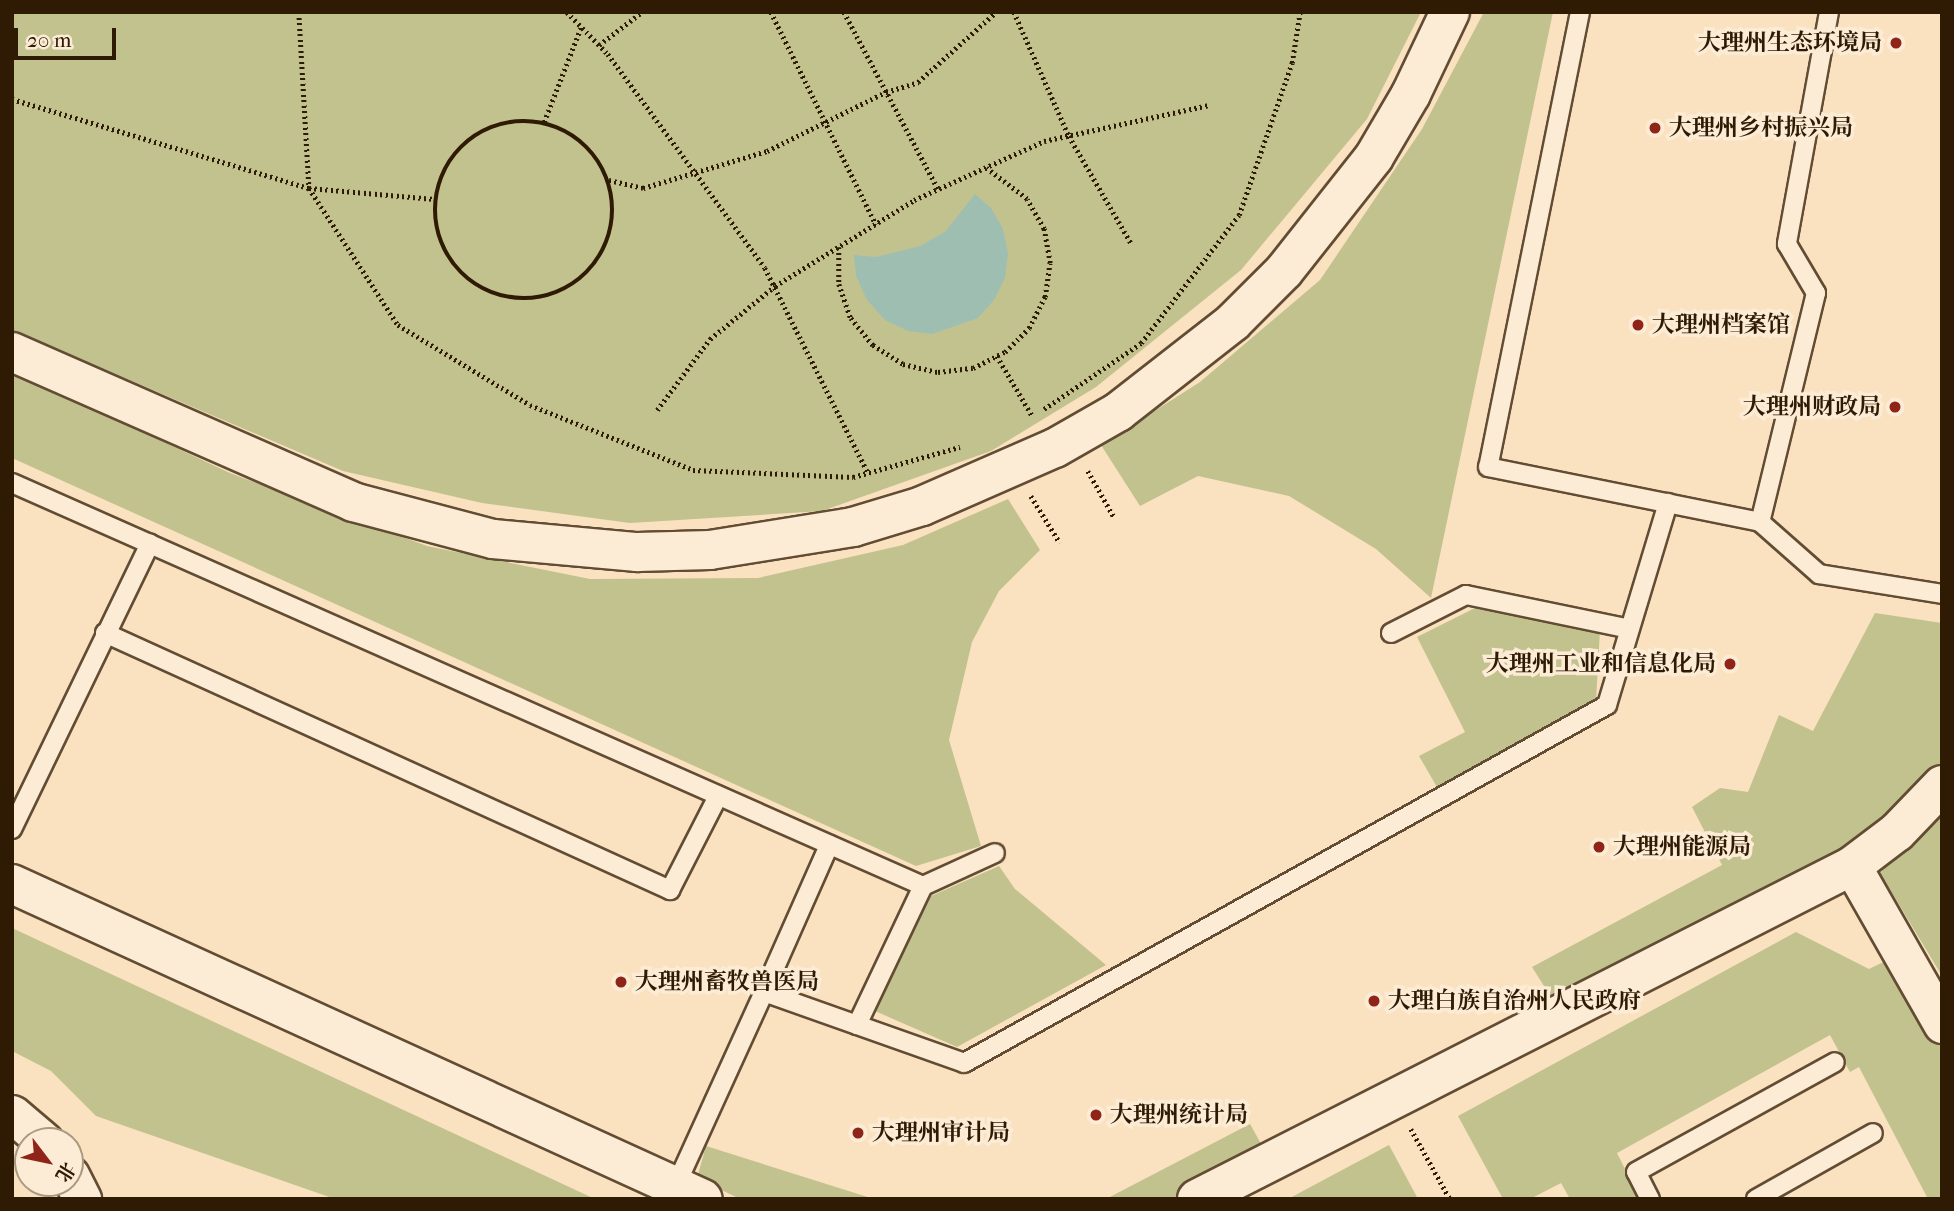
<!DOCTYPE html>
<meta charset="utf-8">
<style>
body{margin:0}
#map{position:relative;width:1954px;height:1211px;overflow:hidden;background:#fae1bf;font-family:"IM FELL French Canon","Noto Serif SC",serif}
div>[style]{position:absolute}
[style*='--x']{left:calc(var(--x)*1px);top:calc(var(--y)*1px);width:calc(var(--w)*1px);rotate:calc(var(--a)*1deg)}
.green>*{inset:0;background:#c2c28f}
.water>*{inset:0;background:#9ebeb1}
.path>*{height:4.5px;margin-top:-2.25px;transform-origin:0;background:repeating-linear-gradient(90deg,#2f1a04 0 2px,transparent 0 5.5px)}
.path>.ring{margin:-2.25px;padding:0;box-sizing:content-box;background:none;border:4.5px solid #2f1a04;border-radius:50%}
.roads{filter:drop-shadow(2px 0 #624c33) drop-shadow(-2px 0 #624c33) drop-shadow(0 2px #624c33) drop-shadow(0 -2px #624c33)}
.lane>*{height:18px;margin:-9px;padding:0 9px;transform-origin:9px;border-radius:9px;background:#fcecd5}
.street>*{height:37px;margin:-18.5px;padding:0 18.5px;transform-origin:18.5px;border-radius:18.5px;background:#fcecd5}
.secondary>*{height:38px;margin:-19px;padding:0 19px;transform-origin:19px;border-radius:19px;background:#fcecd5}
.dots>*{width:19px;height:19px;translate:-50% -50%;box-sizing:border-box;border:4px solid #fcecd5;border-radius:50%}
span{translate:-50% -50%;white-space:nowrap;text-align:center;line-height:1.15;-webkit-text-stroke:7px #fcecd5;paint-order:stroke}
.poi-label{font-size:23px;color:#2f1a04;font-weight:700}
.right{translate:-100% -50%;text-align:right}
.left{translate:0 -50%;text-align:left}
.frame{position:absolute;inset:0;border:14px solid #2f1a04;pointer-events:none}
.north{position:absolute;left:14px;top:1127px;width:70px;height:70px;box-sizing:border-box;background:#fcecd5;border:2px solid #aa9881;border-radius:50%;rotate:122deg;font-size:19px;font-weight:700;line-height:28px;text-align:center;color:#2f1a04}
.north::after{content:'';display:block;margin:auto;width:24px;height:32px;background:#8f2418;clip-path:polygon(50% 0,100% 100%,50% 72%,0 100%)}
.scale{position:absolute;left:14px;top:28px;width:102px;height:32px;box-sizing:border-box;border:4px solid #2f1a04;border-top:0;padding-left:9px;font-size:21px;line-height:24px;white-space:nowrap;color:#2f1a04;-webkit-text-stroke:5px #fcecd5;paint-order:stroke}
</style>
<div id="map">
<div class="green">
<div style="clip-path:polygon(12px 12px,1421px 12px,1367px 119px,1241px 270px,1096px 387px,991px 451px,822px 511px,630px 523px,482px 503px,343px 471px,12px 330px)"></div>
<div style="clip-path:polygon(1484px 12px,1553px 12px,1431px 598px,1376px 549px,1289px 496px,1198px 476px,1140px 506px,1101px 445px,1200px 382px,1320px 280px,1422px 129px)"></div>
<div style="clip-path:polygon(12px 371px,230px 473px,427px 546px,590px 579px,758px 578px,903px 545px,1008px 499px,1040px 550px,999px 591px,972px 642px,949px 740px,981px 846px,916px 866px,12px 458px)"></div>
<div style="clip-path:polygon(1475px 608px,1600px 630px,1596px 700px,1441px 794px,1419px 756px,1465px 732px,1417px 637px)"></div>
<div style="clip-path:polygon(1875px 613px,1942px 623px,1942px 766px,1844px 848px,1556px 1005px,1532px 967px,1722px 865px,1692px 807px,1720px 788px,1748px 792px,1779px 715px,1813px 731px)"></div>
<div style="clip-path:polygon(1942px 808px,1942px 976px,1880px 873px)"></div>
<div style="clip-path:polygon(999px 866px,1015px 889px,1106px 965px,957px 1047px,875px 1011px,931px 896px)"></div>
<div style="clip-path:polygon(12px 928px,595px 1199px,335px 1199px,96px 1116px,51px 1071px,12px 1051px)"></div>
<div style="clip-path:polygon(1796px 932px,1869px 969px,1896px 956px,1942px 1042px,1942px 1199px,1928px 1199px,1859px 1067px,1850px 1072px,1830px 1035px,1617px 1153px,1640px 1199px,1570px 1199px,1561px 1183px,1530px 1199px,1503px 1199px,1458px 1116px)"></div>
<div style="clip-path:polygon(1250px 1124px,1265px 1151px,1174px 1199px,1106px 1199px)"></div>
<div style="clip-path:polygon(1389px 1145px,1418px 1199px,1288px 1199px)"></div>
<div style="clip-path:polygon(706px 1146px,874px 1199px,740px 1199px,697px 1178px)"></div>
</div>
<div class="water">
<div style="clip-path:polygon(975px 194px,991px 208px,1003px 229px,1008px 253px,1005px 278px,994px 300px,978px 318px,932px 334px,908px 331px,885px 320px,867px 300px,856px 276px,854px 255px,876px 257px,920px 246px,945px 232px)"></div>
</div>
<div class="path">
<div style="--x:299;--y:12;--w:176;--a:86.7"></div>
<div style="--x:309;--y:188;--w:163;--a:57"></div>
<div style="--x:398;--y:325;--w:154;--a:31.2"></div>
<div style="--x:530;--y:405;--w:175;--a:21.7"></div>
<div style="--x:693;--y:470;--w:160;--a:2.5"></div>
<div style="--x:853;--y:477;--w:111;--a:-15.7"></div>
<div style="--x:567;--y:12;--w:59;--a:45.7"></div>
<div style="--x:608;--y:54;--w:265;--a:53.7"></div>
<div style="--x:765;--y:268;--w:229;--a:63.3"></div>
<div style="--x:771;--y:12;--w:237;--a:63.7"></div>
<div style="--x:844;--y:12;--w:200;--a:62"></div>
<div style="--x:1014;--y:12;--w:136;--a:66.1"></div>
<div style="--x:1069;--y:136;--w:124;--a:59.9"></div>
<div style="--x:599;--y:45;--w:54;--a:-37.5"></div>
<div style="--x:12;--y:99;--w:310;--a:16.7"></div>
<div style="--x:309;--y:188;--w:126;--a:5"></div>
<div class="ring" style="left:435px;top:121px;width:173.5px;height:173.5px"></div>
<div style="--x:544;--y:122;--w:102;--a:-68.7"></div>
<div style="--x:609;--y:180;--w:35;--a:13"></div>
<div style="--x:643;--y:188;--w:129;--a:-16.6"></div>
<div style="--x:767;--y:151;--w:133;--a:-26.4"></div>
<div style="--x:886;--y:92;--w:34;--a:-17"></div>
<div style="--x:918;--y:82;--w:105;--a:-41.9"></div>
<div style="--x:839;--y:247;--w:37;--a:90"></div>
<div style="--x:839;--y:284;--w:36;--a:71"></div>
<div style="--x:851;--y:318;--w:35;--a:51"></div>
<div style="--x:873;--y:345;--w:36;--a:32"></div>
<div style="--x:903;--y:364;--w:36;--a:13"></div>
<div style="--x:938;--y:372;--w:35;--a:-7"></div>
<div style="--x:973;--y:368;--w:36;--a:-27"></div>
<div style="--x:1005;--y:352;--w:34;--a:-45"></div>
<div style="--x:1029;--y:328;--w:35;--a:-63"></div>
<div style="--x:1045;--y:297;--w:34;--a:-82"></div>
<div style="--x:1050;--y:263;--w:35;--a:-100"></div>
<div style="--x:1044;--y:229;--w:34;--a:-120"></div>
<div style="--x:1027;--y:199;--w:51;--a:-142.9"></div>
<div style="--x:997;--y:356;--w:71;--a:59.5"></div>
<div style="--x:1044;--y:409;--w:117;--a:-34.2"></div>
<div style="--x:1141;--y:343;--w:161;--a:-52.6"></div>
<div style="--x:1239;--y:215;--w:161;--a:-70.8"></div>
<div style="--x:1292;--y:63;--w:52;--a:-81.1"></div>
<div style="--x:657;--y:410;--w:89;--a:-53.3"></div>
<div style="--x:710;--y:339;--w:84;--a:-39.2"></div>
<div style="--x:775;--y:286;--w:163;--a:-31.7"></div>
<div style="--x:914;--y:200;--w:143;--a:-24.4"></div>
<div style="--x:1044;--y:141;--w:169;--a:-12.3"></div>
<div style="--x:1088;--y:471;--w:53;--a:60.5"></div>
<div style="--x:1031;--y:496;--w:55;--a:58.3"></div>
<div style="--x:1411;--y:1129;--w:80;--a:60.9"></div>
</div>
<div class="roads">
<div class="lane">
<div style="--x:1580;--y:12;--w:464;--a:101.4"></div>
<div style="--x:1488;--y:467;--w:278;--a:11.4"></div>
<div style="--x:1829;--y:12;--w:236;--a:100.3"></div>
<div style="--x:1787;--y:244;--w:57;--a:59.4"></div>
<div style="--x:1816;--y:293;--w:236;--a:103.7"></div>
<div style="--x:1760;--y:522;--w:79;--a:41.4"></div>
<div style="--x:1819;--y:574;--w:125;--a:9.2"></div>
<div style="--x:12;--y:483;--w:996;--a:23.86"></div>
<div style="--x:923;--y:886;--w:79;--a:-24.6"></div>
<div style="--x:105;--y:633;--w:621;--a:24.46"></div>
<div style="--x:670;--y:890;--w:106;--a:-62.9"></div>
<div style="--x:1391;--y:633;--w:84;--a:-26.9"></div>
<div style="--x:1466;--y:595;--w:167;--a:11.7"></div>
<div style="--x:12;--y:829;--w:317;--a:-64.2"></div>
<div style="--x:764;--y:992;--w:161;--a:-66.1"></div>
<div style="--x:857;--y:1025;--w:154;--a:-64.6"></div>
<div style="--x:676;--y:1185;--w:212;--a:-65.5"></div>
<div style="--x:764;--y:992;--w:212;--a:19.5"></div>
<div style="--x:964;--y:1063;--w:736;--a:-29.11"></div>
<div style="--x:1607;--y:705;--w:211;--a:-73.2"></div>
<div style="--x:1650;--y:1199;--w:30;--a:-117"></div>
<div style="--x:1636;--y:1172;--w:227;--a:-28.9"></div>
<div style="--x:1756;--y:1199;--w:134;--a:-29.4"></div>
</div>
<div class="street">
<div style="--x:1852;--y:866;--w:182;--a:60.3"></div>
<div style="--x:12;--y:1114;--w:42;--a:40.2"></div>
<div style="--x:70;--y:1175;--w:27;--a:63"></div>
</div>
<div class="secondary">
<div style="--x:12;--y:352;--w:373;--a:23.7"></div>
<div style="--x:353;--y:502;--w:145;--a:14.8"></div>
<div style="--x:493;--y:539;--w:145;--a:5.2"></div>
<div style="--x:637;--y:552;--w:73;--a:-1.6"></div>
<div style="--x:710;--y:550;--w:145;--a:-9.1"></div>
<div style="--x:853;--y:527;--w:72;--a:-16.9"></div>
<div style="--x:922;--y:506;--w:145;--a:-23.6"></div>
<div style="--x:1055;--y:448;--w:73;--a:-29.7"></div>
<div style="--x:1118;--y:412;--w:146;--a:-38"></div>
<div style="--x:1233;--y:322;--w:72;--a:-45"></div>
<div style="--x:1284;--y:271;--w:145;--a:-51.7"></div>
<div style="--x:1374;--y:157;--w:73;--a:-59.6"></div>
<div style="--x:1411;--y:94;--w:91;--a:-64.6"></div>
<div style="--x:12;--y:884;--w:759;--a:24.51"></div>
<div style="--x:1197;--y:1199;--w:735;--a:-26.95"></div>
<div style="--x:1852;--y:866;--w:56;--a:-37.1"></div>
<div style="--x:1897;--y:832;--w:65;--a:-46.2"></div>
</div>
</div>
<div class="dots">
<div style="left:1896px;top:43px;background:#8f2418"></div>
<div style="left:1655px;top:128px;background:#8f2418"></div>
<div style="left:1638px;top:325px;background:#8f2418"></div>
<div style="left:1895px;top:407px;background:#8f2418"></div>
<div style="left:1730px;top:664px;background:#8f2418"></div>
<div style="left:1599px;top:847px;background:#8f2418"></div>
<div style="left:621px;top:982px;background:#8f2418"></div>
<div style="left:1374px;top:1001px;background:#8f2418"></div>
<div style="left:1096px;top:1115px;background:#8f2418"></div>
<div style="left:858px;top:1133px;background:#8f2418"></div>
</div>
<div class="poi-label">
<span class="right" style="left:1882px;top:43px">大理州生态环境局</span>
<span class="left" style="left:1669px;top:128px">大理州乡村振兴局</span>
<span class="left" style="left:1652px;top:325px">大理州档案馆</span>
<span class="right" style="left:1881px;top:407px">大理州财政局</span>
<span class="right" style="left:1716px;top:664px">大理州工业和信息化局</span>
<span class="left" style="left:1613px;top:847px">大理州能源局</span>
<span class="left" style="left:635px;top:982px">大理州畜牧兽医局</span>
<span class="left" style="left:1388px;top:1001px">大理白族自治州人民政府</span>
<span class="left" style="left:1110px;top:1115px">大理州统计局</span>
<span class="left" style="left:872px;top:1133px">大理州审计局</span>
</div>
<div class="frame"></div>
<div class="north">北</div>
<div class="scale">20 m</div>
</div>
